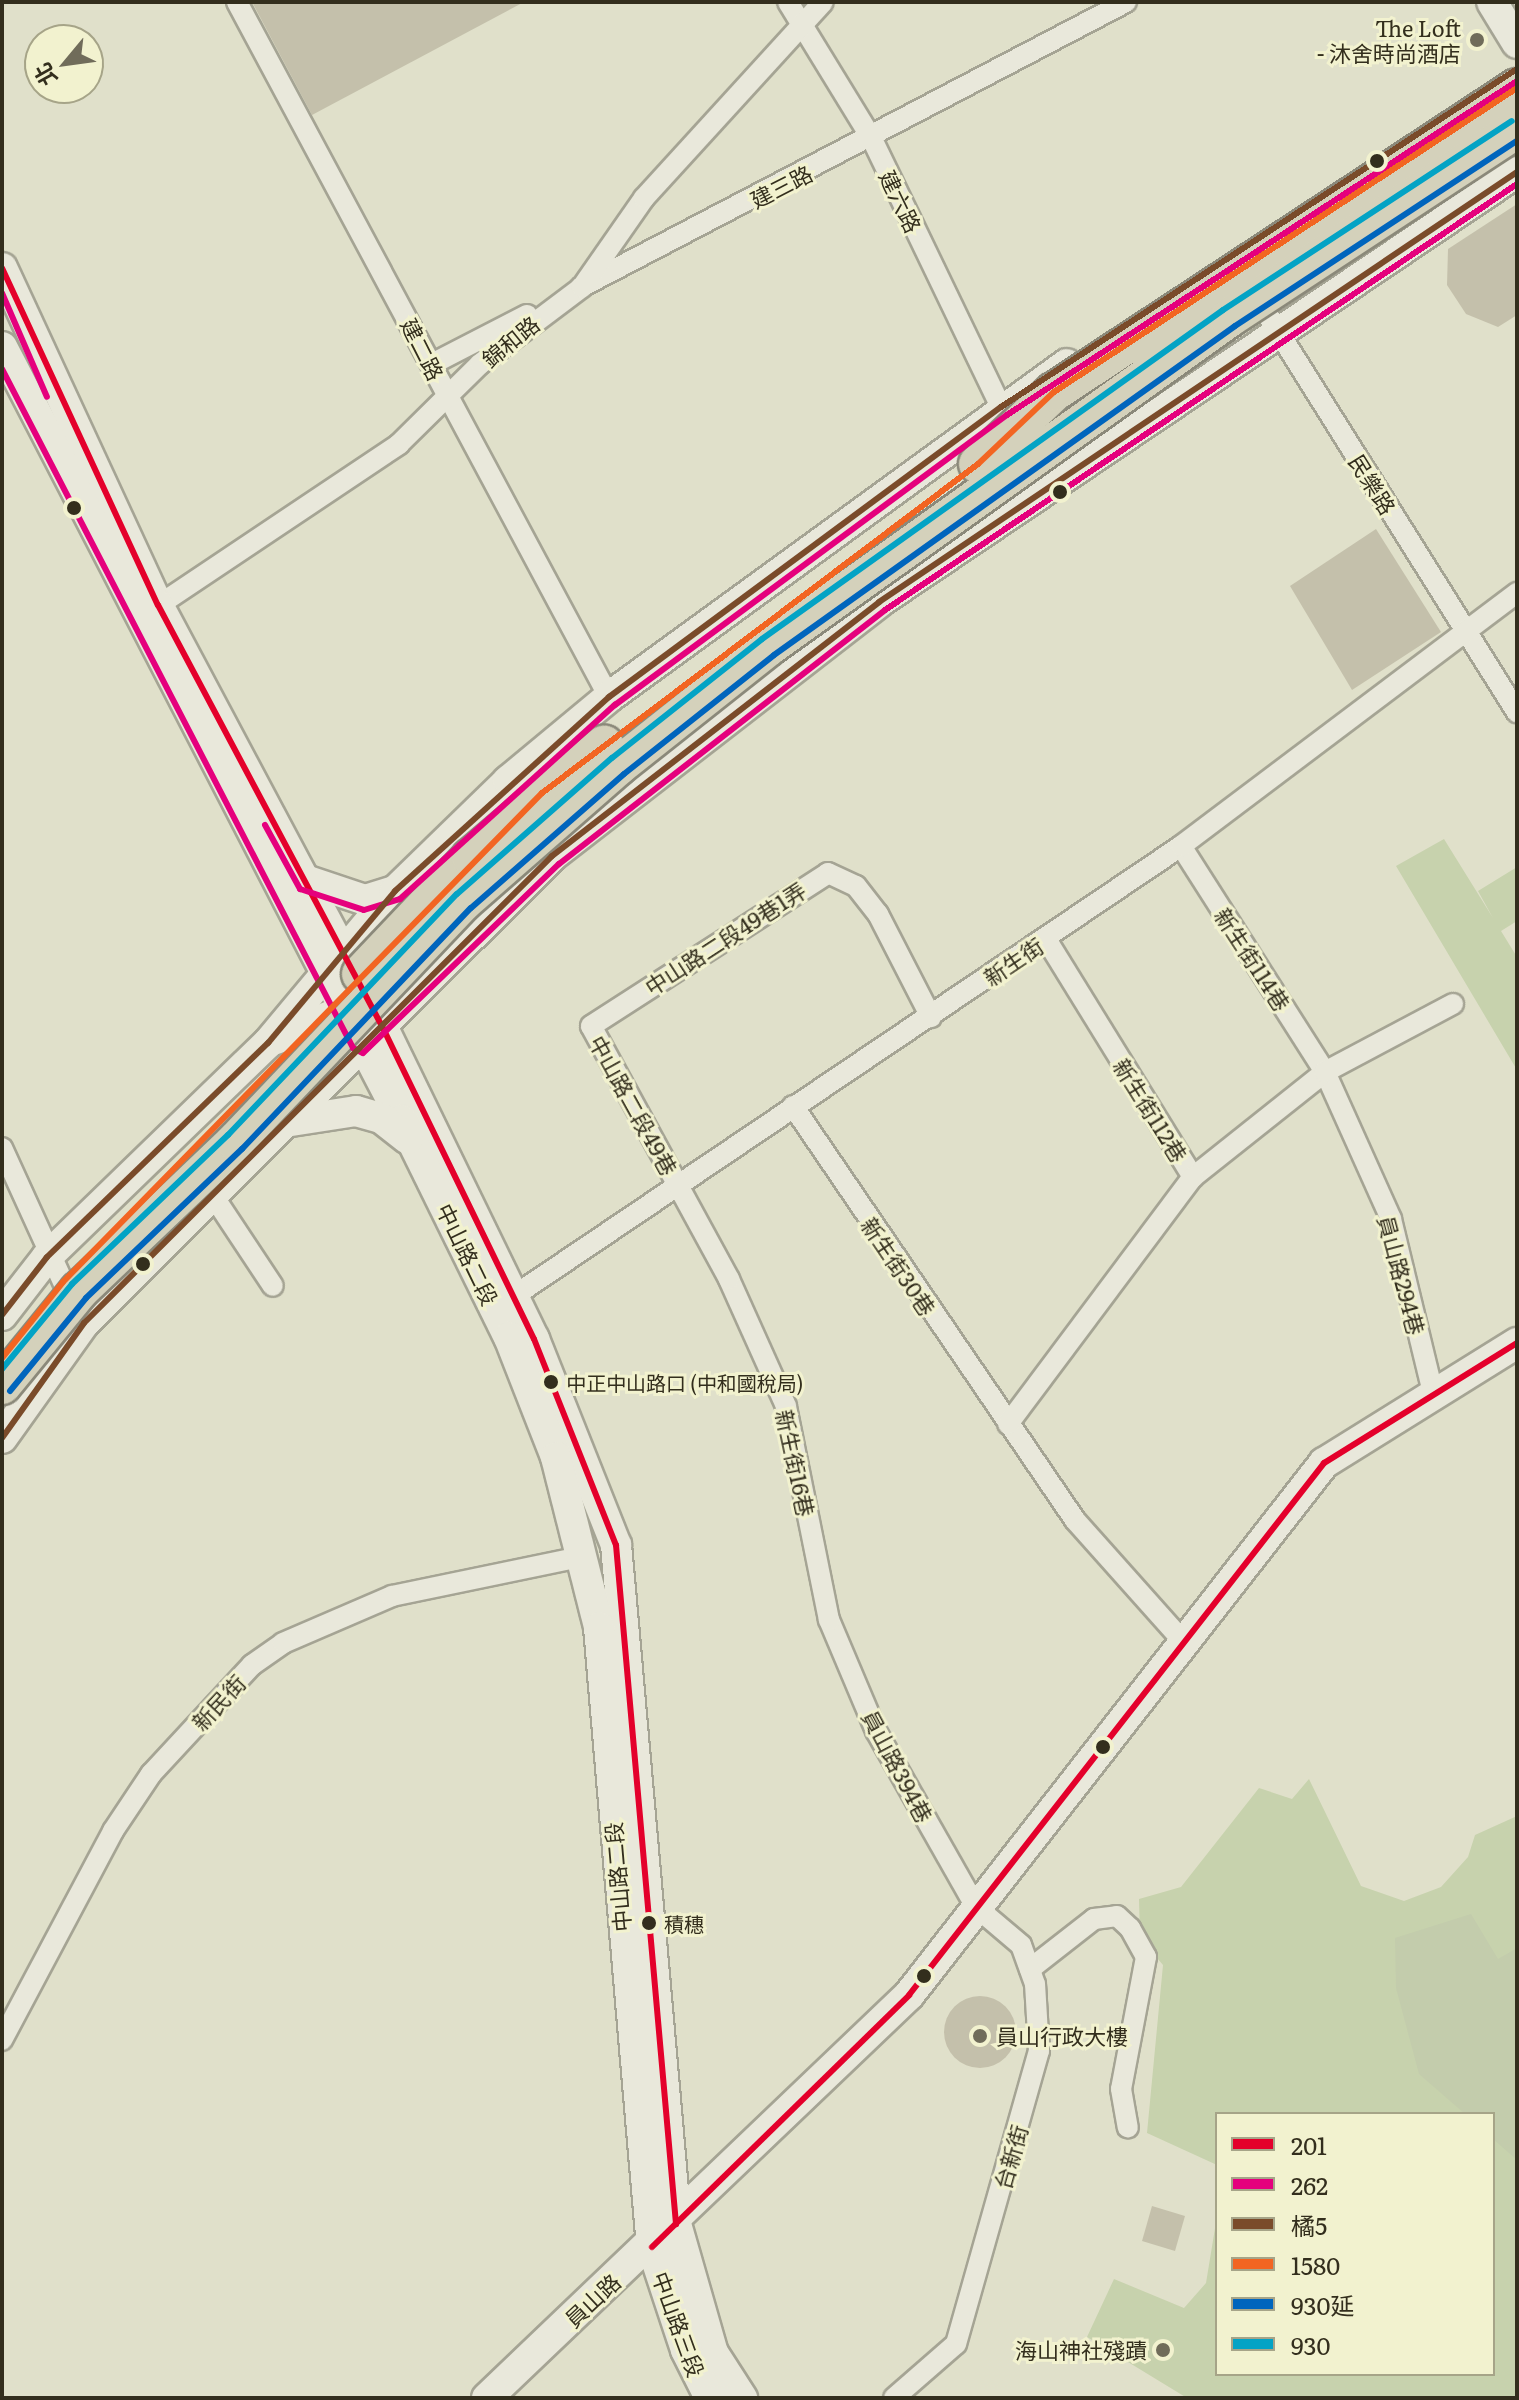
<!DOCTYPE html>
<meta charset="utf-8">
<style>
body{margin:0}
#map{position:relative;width:1519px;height:2400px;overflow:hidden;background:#e0e0ca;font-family:Literata,"Noto Sans TC",serif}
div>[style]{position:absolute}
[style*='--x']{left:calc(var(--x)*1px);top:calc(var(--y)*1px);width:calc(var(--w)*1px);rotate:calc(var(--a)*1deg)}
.green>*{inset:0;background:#c7d2ad}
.cemetery>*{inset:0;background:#c3ccac}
.building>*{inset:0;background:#c4c0ab}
.round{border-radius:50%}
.roads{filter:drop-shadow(2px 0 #a5a494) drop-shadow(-2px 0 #a5a494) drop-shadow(0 2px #a5a494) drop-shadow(0 -2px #a5a494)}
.street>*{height:20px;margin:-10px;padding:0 10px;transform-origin:10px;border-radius:10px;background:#e9e8db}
.secondary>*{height:30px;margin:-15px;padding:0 15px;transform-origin:15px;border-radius:15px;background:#e9e8db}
.bridges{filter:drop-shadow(2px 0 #8b897a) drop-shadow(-2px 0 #8b897a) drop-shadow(0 2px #8b897a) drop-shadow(0 -2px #8b897a)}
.highway-bridge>*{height:38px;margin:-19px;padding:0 19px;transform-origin:19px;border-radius:19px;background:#d4d1bb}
.bus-1>*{height:6px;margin:-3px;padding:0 3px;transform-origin:3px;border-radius:3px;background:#e4002b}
.bus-2>*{height:6px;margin:-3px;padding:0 3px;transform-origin:3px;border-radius:3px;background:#e5007d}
.bus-3>*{height:6px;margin:-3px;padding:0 3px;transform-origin:3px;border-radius:3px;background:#7a4b2a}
.bus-4>*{height:6px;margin:-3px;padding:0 3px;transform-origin:3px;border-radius:3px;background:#f26522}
.bus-5>*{height:6px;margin:-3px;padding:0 3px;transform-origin:3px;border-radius:3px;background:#0065bd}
.bus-6>*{height:6px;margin:-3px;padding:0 3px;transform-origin:3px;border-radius:3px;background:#03a3c5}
.dots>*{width:22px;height:22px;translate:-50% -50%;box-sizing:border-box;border:4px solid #f2f2cf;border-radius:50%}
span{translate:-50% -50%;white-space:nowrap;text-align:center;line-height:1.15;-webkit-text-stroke:6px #f2f2cf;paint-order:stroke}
.bus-label{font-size:20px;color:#332e1d}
.left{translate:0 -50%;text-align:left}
.poi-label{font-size:22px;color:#332e1d}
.right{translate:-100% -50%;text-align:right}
.street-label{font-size:22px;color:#332e1d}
.frame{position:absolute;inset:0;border:4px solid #332e1d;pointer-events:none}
.legend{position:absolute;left:1215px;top:2112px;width:280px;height:264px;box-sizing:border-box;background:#f2f2cf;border:2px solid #a6a488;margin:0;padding:10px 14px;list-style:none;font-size:24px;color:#332e1d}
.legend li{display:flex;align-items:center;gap:16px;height:40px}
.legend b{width:40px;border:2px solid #a6a488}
.north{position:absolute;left:24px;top:24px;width:80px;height:80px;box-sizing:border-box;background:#f2f2cf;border:2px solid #a6a488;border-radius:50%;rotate:241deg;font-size:22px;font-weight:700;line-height:32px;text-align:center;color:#332e1d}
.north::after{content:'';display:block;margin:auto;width:28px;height:36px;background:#706c5a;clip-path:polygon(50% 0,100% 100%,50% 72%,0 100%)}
</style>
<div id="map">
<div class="green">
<div style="clip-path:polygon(1444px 839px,1493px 918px,1478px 891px,1517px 867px,1517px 921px,1501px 931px,1517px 957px,1517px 1070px,1396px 866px)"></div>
<div style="clip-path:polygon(1309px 1779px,1361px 1886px,1404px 1901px,1441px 1887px,1468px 1857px,1475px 1835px,1517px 1816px,1517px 2398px,1187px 2398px,1087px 2337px,1114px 2279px,1184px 2308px,1206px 2283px,1217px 2216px,1217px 2374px,1493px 2374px,1493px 2114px,1217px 2114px,1217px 2165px,1147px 2133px,1163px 1965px,1140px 1938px,1139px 1899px,1181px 1887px,1259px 1788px,1292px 1799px)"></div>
</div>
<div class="cemetery">
<div style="clip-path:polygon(1471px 1914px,1498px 1959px,1517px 1948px,1517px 2160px,1493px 2139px,1493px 2114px,1465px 2114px,1419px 2074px,1396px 1988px,1395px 1938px)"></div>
</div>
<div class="building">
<div style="clip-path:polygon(252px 2px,524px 2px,312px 115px)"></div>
<div style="clip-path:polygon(1517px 204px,1517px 315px,1498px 327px,1466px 314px,1447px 285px,1448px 249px)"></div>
<div style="clip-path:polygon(1376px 529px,1441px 632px,1352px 690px,1290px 586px)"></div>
<div class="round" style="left:944px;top:1996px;width:72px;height:72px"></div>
<div style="clip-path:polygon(1152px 2206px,1185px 2216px,1175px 2251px,1142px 2241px)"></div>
</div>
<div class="roads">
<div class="street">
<div style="--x:237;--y:2;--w:788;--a:61.84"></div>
<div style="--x:788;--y:2;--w:161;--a:58.5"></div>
<div style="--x:872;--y:139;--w:297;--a:64.3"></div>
<div style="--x:581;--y:287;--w:615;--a:-27.61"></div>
<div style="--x:1254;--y:293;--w:495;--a:57.9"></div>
<div style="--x:432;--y:364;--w:107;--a:-27.3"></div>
<div style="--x:150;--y:611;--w:300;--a:-33.8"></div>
<div style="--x:399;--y:444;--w:114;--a:-44.6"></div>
<div style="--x:480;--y:364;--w:128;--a:-37"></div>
<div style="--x:582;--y:287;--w:108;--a:-55.1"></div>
<div style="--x:644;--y:198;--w:265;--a:-47.6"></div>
<div style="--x:1181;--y:846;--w:268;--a:57.5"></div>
<div style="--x:1325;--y:1072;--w:161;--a:65.8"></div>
<div style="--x:1391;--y:1219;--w:179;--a:76.4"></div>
<div style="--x:1046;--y:939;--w:280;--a:58.3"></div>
<div style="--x:1193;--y:1177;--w:169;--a:-38.5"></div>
<div style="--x:1325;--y:1072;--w:145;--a:-28"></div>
<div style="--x:793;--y:1106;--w:501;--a:55.74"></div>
<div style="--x:1075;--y:1520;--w:159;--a:48.3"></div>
<div style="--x:2;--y:1148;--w:171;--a:65.5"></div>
<div style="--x:212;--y:1194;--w:110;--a:56.5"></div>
<div style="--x:505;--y:1302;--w:815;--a:-34"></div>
<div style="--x:1181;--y:846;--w:421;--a:-37"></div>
<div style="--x:1008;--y:1424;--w:309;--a:-53.2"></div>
<div style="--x:1030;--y:1969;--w:81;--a:-38"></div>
<div style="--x:1094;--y:1919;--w:23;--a:-7"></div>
<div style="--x:1117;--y:1916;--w:18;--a:43"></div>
<div style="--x:1130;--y:1928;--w:33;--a:61"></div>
<div style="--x:1146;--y:1957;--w:134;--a:100.7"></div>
<div style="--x:1121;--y:2089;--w:39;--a:80"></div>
<div style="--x:2;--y:2040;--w:237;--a:-62"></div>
<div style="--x:113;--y:1831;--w:69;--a:-56.3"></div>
<div style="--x:151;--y:1774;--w:149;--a:-47.2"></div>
<div style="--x:252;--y:1665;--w:38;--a:-35"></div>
<div style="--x:283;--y:1643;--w:119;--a:-23.3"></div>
<div style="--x:392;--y:1596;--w:197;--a:-11.7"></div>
<div style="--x:894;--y:2398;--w:82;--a:-41.1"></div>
<div style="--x:956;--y:2344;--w:305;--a:-74.2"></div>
<div style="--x:1039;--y:2051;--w:67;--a:-93.4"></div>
<div style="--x:1035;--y:1984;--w:41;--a:-109.7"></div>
<div style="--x:1021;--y:1945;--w:59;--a:-139.8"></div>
<div style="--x:976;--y:1907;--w:202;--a:-119.6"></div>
<div style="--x:876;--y:1731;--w:121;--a:-112.9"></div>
<div style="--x:829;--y:1620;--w:218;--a:-101.4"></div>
<div style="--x:786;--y:1406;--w:139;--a:-114.2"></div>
<div style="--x:729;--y:1279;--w:288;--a:-118.6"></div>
<div style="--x:591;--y:1026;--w:282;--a:-32.8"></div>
<div style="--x:828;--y:873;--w:31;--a:25"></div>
<div style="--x:856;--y:886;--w:36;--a:52"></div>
<div style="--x:878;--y:914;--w:116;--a:62.8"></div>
</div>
<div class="secondary">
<div style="--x:1492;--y:2;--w:48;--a:58.6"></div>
<div style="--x:2;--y:268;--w:371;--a:65.2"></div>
<div style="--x:158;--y:605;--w:475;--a:62"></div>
<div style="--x:381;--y:1024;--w:350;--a:64.1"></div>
<div style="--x:534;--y:1339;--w:222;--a:68.3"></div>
<div style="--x:616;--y:1545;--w:682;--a:84.95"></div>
<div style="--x:676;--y:2224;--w:134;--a:74"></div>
<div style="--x:713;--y:2353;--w:54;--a:57.2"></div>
<div style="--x:2;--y:347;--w:870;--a:62.64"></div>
<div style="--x:402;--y:1120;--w:242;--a:63.8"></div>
<div style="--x:509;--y:1337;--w:129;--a:68.6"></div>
<div style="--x:556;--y:1457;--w:175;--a:75.8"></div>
<div style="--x:599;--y:1627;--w:622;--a:85.11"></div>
<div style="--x:652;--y:2247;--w:108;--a:71.7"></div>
<div style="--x:686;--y:2350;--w:54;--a:63.4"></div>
<div style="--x:305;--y:880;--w:63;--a:18.4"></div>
<div style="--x:365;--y:900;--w:31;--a:-17"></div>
<div style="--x:276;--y:1039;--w:74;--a:-23.1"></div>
<div style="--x:285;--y:1122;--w:72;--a:-8.8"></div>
<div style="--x:356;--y:1111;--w:26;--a:16"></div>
<div style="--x:381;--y:1118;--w:34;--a:38"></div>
<div style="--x:2;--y:1315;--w:73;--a:-52.2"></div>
<div style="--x:47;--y:1257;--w:308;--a:-44.1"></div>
<div style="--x:268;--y:1043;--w:198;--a:-50.1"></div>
<div style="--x:395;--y:891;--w:158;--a:-44.2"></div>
<div style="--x:508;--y:781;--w:131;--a:-39.7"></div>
<div style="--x:609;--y:697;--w:566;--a:-36.02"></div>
<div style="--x:2;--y:1438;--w:141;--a:-54.5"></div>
<div style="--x:84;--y:1323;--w:661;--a:-44.94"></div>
<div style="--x:552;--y:856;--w:414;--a:-37.8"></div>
<div style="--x:879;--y:602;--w:769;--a:-33.98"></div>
<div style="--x:487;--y:2398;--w:584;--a:-43.68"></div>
<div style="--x:909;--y:1995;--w:675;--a:-52.04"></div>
<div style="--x:1324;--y:1463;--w:227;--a:-31.9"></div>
</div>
</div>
<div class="bridges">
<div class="highway-bridge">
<div style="--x:978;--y:464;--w:105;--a:-43.5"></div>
<div style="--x:1054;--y:392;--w:554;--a:-33.29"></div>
<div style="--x:361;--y:974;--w:160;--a:-46.5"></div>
<div style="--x:471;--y:858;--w:175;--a:-40.4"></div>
<div style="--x:2;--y:1385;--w:122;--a:-50.7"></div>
<div style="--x:79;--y:1291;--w:216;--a:-43.7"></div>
<div style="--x:235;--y:1142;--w:332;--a:-46.5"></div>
<div style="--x:464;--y:901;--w:205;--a:-41.2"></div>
<div style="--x:618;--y:766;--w:191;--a:-38.4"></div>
<div style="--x:768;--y:647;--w:566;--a:-35.51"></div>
<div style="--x:1229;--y:318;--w:344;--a:-33.3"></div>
</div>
</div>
<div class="bus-1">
<div style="--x:2;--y:268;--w:371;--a:65.2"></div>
<div style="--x:158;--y:605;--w:475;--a:62"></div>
<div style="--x:381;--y:1024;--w:350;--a:64.1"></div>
<div style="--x:534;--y:1339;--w:222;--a:68.3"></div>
<div style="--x:616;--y:1545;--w:682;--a:84.95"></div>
<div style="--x:652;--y:2247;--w:360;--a:-44.4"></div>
<div style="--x:909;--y:1995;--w:675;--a:-52.04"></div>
<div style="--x:1324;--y:1463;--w:227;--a:-31.9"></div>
</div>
<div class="bus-2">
<div style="--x:2;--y:293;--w:113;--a:66.6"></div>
<div style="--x:2;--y:369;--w:764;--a:62.66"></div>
<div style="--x:353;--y:1048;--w:11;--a:27"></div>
<div style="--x:363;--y:1053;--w:272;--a:-44"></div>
<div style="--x:559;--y:864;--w:413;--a:-37.9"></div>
<div style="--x:885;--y:610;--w:762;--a:-33.98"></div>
<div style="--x:265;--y:825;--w:73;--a:61.3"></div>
<div style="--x:300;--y:889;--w:67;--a:18.2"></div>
<div style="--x:364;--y:910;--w:38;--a:-17"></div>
<div style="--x:400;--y:899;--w:290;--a:-42.1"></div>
<div style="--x:615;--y:705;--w:488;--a:-36.5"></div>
<div style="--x:1007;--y:415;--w:610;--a:-33.22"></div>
</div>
<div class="bus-3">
<div style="--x:2;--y:1315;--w:73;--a:-52.2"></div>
<div style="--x:47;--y:1257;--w:308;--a:-44.1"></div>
<div style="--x:268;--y:1043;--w:198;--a:-50.1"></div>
<div style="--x:395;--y:891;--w:289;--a:-42.2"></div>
<div style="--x:609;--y:697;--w:488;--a:-36.5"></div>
<div style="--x:1001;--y:407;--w:617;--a:-33.23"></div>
<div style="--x:2;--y:1438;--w:141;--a:-54.5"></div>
<div style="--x:84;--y:1323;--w:661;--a:-44.94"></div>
<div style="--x:552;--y:856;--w:414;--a:-37.8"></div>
<div style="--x:879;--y:602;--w:769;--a:-33.98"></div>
</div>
<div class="bus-4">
<div style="--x:2;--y:1358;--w:97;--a:-51.2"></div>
<div style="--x:63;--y:1282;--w:685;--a:-45.59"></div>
<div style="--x:542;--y:793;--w:546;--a:-37.04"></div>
<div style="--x:978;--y:464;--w:105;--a:-43.5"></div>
<div style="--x:1054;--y:392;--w:554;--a:-33.29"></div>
</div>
<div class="bus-5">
<div style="--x:10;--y:1391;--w:120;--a:-50.7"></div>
<div style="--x:86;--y:1298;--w:216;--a:-43.7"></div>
<div style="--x:242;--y:1149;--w:332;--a:-46.5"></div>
<div style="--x:471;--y:908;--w:203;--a:-41.2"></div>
<div style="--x:624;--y:774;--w:191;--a:-38.4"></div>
<div style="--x:774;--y:655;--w:566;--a:-35.51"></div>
<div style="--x:1235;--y:326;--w:337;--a:-33.3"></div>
</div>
<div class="bus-6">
<div style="--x:2;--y:1369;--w:110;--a:-50.5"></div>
<div style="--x:72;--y:1284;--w:216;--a:-43.7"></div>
<div style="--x:228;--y:1135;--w:332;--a:-46.5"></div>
<div style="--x:457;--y:894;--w:206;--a:-41.3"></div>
<div style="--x:612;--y:758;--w:191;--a:-38.4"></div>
<div style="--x:762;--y:639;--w:566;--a:-35.51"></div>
<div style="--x:1223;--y:310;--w:345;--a:-33.2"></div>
</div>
<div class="dots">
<div style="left:1477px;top:40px;background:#706c5a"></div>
<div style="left:1377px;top:161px;background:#332e1d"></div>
<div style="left:1060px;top:492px;background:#332e1d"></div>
<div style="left:74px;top:508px;background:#332e1d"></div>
<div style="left:143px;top:1264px;background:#332e1d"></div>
<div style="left:551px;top:1382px;background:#332e1d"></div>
<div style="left:1103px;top:1747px;background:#332e1d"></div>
<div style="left:649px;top:1923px;background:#332e1d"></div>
<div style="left:924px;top:1976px;background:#332e1d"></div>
<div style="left:980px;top:2036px;background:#706c5a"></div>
<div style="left:1163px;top:2350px;background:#706c5a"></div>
</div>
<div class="bus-label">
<span class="left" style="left:566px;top:1382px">中正中山路口 (中和國稅局)</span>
<span class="left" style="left:664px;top:1923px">積穗</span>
</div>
<div class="poi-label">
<span class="right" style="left:1461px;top:40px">The Loft<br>- 沐舍時尚酒店</span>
<span class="left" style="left:996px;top:2036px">員山行政大樓</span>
<span class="right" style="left:1147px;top:2350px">海山神社殘蹟</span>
</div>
<div class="street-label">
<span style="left:781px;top:186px;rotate:-27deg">建三路</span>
<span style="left:901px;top:201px;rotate:64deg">建六路</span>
<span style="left:510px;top:341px;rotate:-39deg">錦和路</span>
<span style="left:423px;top:349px;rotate:63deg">建二路</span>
<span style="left:1373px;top:484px;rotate:58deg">民樂路</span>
<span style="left:725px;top:938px;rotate:-33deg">中山路二段49巷1弄</span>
<span style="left:1253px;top:959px;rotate:57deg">新生街114巷</span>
<span style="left:1013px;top:961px;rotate:-34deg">新生街</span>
<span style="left:634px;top:1105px;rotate:61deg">中山路二段49巷</span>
<span style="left:1151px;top:1110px;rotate:58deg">新生街112巷</span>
<span style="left:468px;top:1254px;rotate:64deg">中山路二段</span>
<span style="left:899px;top:1266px;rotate:56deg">新生街30巷</span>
<span style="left:1402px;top:1275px;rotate:75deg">員山路294巷</span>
<span style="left:796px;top:1463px;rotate:78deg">新生街16巷</span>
<span style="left:218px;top:1702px;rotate:-47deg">新民街</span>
<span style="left:898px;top:1766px;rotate:62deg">員山路394巷</span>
<span style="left:617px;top:1877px;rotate:-95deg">中山路二段</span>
<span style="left:1010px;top:2157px;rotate:-74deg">台新街</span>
<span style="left:592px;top:2300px;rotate:-43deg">員山路</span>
<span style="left:679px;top:2324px;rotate:70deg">中山路三段</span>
</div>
<div class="frame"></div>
<ul class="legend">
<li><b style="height:10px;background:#e4002b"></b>201</li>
<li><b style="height:10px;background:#e5007d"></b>262</li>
<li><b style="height:10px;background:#7a4b2a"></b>橘5</li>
<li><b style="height:10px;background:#f26522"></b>1580</li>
<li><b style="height:10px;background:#0065bd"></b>930延</li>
<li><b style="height:10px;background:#03a3c5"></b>930</li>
</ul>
<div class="north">北</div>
</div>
